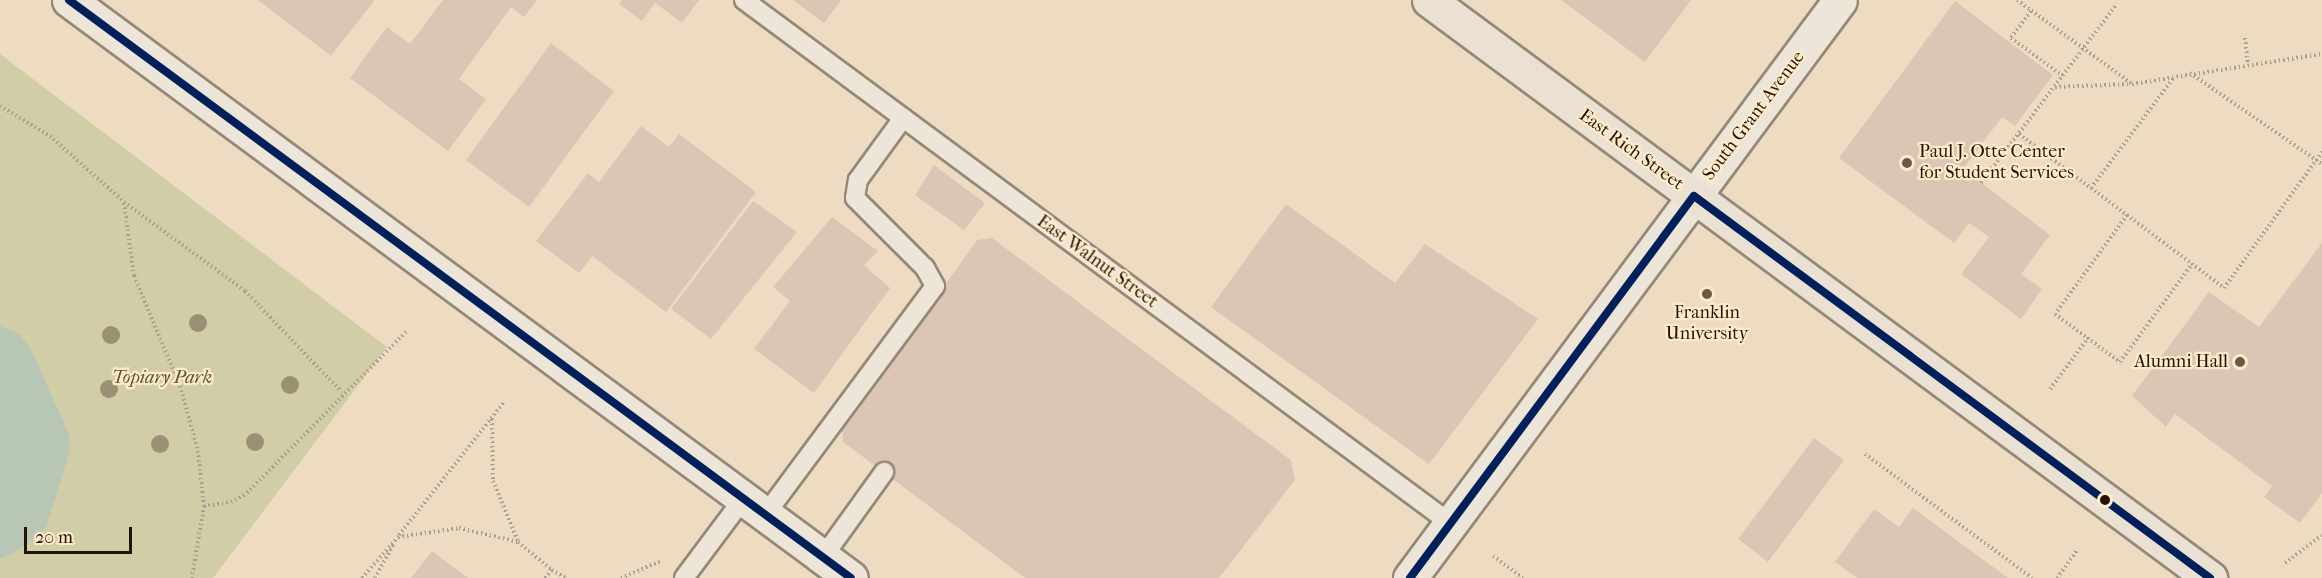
<!DOCTYPE html>
<style>
body{margin:0}
#map{position:relative;width:2322px;height:578px;overflow:hidden;background:#eedcc2;font-family:"IM FELL French Canon",serif}
div>[style]{position:absolute}
[style*='--x']{left:calc(var(--x)*1px);top:calc(var(--y)*1px);width:calc(var(--w)*1px);rotate:calc(var(--a)*1deg)}
.green>*{inset:0;background:#d1cea7}
.water>*{inset:0;background:#b8c6b5}
.building>*{inset:0;background:#dbc6b6}
.path>*{height:4px;margin-top:-2px;transform-origin:0;background:repeating-linear-gradient(90deg,#a69e92 0 1.5px,transparent 0 4.5px)}
.roads{filter:drop-shadow(2px 0 #948978) drop-shadow(-2px 0 #948978) drop-shadow(0 2px #948978) drop-shadow(0 -2px #948978)}
.lane>*{height:18px;margin:-9px;padding:0 9px;transform-origin:9px;border-radius:9px;background:#eee5d9}
.secondary>*{height:33px;margin:-16.5px;padding:0 16.5px;transform-origin:16.5px;border-radius:16.5px;background:#eee5d9}
.primary>*{height:33px;margin:-16.5px;padding:0 16.5px;transform-origin:16.5px;border-radius:16.5px;background:#ebe1d2}
.bus-1>*{height:8px;margin:-4px;padding:0 4px;transform-origin:4px;border-radius:4px;background:#00205b}
.trees>*{width:18px;height:18px;margin:-9px;border-radius:50%;background:#9b9074}
.dots>*{width:16px;height:16px;translate:-50% -50%;box-sizing:border-box;border:3px solid #ffebcc;border-radius:50%}
span{translate:-50% -50%;white-space:nowrap;text-align:center;line-height:1.15;-webkit-text-stroke:4.5px #ffebcc;paint-order:stroke}
.street-label{font-size:18px;color:#221403}
.poi-label{font-size:18px;color:#221403}
.left{translate:0 -50%;text-align:left}
.right{translate:-100% -50%;text-align:right}
.park-label{font-size:18px;color:#575135;font-style:italic}
.scale{position:absolute;left:24px;top:527px;width:108px;height:27px;box-sizing:border-box;border:3px solid #221403;border-top:0;padding-left:8px;font-size:18px;line-height:21px;white-space:nowrap;color:#221403;-webkit-text-stroke:4px #ffebcc;paint-order:stroke}
</style>
<div id="map">
<div class="green">
<div style="clip-path:polygon(0 54px,387px 347px,213px 578px,0 578px)"></div>
</div>
<div class="water">
<div style="clip-path:polygon(0 326px,20px 334px,32px 352px,69px 434px,70px 451px,46px 528px,19px 550px,0 559px)"></div>
</div>
<div class="building">
<div style="clip-path:polygon(258px 0,373px 0,374px 1px,331px 56px)"></div>
<div style="clip-path:polygon(443px 0,537px 0,524px 17px,511px 7px,459px 79px,486px 99px,448px 151px,350px 78px,387px 27px,410px 44px)"></div>
<div style="clip-path:polygon(622px 0,699px 0,682px 23px,655px 3px,642px 21px,619px 4px)"></div>
<div style="clip-path:polygon(793px 0,841px 0,824px 23px)"></div>
<div style="clip-path:polygon(1561px 0,1691px 0,1645px 62px)"></div>
<div style="clip-path:polygon(1955px 1px,2053px 75px,2015px 126px,2002px 117px,1963px 169px,2050px 235px,2021px 274px,2042px 289px,2021px 319px,1961px 274px,1989px 237px,1969px 223px,1954px 243px,1839px 158px)"></div>
<div style="clip-path:polygon(551px 43px,614px 91px,529px 207px,466px 160px)"></div>
<div style="clip-path:polygon(641px 126px,669px 147px,679px 134px,756px 192px,666px 312px,592px 256px,579px 273px,536px 241px,588px 173px,599px 182px)"></div>
<div style="clip-path:polygon(934px 165px,985px 203px,964px 230px,915px 195px)"></div>
<div style="clip-path:polygon(753px 201px,797px 232px,711px 339px,671px 309px)"></div>
<div style="clip-path:polygon(1286px 204px,1395px 283px,1425px 244px,1538px 319px,1429px 464px,1211px 307px)"></div>
<div style="clip-path:polygon(832px 217px,878px 251px,864px 265px,890px 288px,814px 393px,754px 349px,790px 301px,773px 287px)"></div>
<div style="clip-path:polygon(992px 238px,1291px 460px,1295px 480px,1219px 578px,1025px 578px,843px 442px,842px 429px,977px 240px)"></div>
<div style="clip-path:polygon(2322px 243px,2322px 493px,2300px 523px,2264px 497px,2272px 486px,2175px 414px,2166px 427px,2132px 396px,2209px 292px,2259px 327px)"></div>
<div style="clip-path:polygon(1814px 438px,1844px 460px,1768px 562px,1738px 539px)"></div>
<div style="clip-path:polygon(1913px 508px,2008px 578px,1857px 578px,1835px 562px,1874px 509px,1899px 527px)"></div>
<div style="clip-path:polygon(432px 551px,468px 578px,411px 578px)"></div>
</div>
<div class="path">
<div style="--x:2017;--y:0;--w:142;--a:36.1"></div>
<div style="--x:2132;--y:84;--w:192;--a:-9"></div>
<div style="--x:2031;--y:11;--w:34;--a:127"></div>
<div style="--x:2011;--y:38;--w:64;--a:36.2"></div>
<div style="--x:2245;--y:38;--w:27;--a:84"></div>
<div style="--x:2190;--y:73;--w:160;--a:34.6"></div>
<div style="--x:2055;--y:87;--w:76;--a:-2.3"></div>
<div style="--x:0;--y:106;--w:58;--a:31"></div>
<div style="--x:50;--y:136;--w:99;--a:41.7"></div>
<div style="--x:124;--y:202;--w:150;--a:36.3"></div>
<div style="--x:245;--y:291;--w:140;--a:46.2"></div>
<div style="--x:2019;--y:134;--w:256;--a:36.9"></div>
<div style="--x:2224;--y:288;--w:168;--a:-54.2"></div>
<div style="--x:1981;--y:183;--w:223;--a:-52.8"></div>
<div style="--x:2091;--y:188;--w:139;--a:-53.2"></div>
<div style="--x:124;--y:203;--w:74;--a:82.2"></div>
<div style="--x:134;--y:276;--w:119;--a:67.3"></div>
<div style="--x:180;--y:386;--w:67;--a:74.5"></div>
<div style="--x:198;--y:451;--w:55;--a:83.8"></div>
<div style="--x:204;--y:506;--w:73;--a:99.5"></div>
<div style="--x:2127;--y:215;--w:122;--a:126"></div>
<div style="--x:2055;--y:314;--w:81;--a:36.4"></div>
<div style="--x:2120;--y:362;--w:122;--a:-53.7"></div>
<div style="--x:2050;--y:389;--w:64;--a:-53.3"></div>
<div style="--x:492;--y:419;--w:62;--a:89.1"></div>
<div style="--x:493;--y:481;--w:65;--a:67.4"></div>
<div style="--x:1865;--y:454;--w:208;--a:36.6"></div>
<div style="--x:204;--y:506;--w:27;--a:-8"></div>
<div style="--x:231;--y:502;--w:18;--a:-29"></div>
<div style="--x:247;--y:493;--w:228;--a:-45.4"></div>
<div style="--x:399;--y:535;--w:169;--a:-51.7"></div>
<div style="--x:1493;--y:556;--w:37;--a:36"></div>
<div style="--x:2285;--y:563;--w:46;--a:-37.1"></div>
<div style="--x:362;--y:578;--w:55;--a:-48.7"></div>
<div style="--x:398;--y:537;--w:62;--a:-8.4"></div>
<div style="--x:459;--y:528;--w:61;--a:13.3"></div>
<div style="--x:518;--y:542;--w:44;--a:39.5"></div>
<div style="--x:375;--y:578;--w:39;--a:-61"></div>
<div style="--x:545;--y:578;--w:11;--a:-49"></div>
<div style="--x:552;--y:570;--w:16;--a:30"></div>
<div style="--x:621;--y:578;--w:43;--a:-23"></div>
<div style="--x:2057;--y:578;--w:36;--a:-54"></div>
</div>
<div class="roads">
<div class="lane">
<div style="--x:744;--y:0;--w:879;--a:36.53"></div>
<div style="--x:765;--y:515;--w:285;--a:-53.4"></div>
<div style="--x:935;--y:286;--w:21;--a:-119"></div>
<div style="--x:925;--y:268;--w:99;--a:-135"></div>
<div style="--x:855;--y:198;--w:18;--a:-81"></div>
<div style="--x:858;--y:180;--w:77;--a:-54"></div>
<div style="--x:823;--y:557;--w:105;--a:-54.3"></div>
<div style="--x:684;--y:578;--w:99;--a:-53.2"></div>
</div>
<div class="secondary">
<div style="--x:69;--y:0;--w:972;--a:36.47"></div>
<div style="--x:1410;--y:578;--w:720;--a:-53.35"></div>
</div>
<div class="primary">
<div style="--x:1429;--y:0;--w:972;--a:36.5"></div>
</div>
</div>
<div class="bus-1">
<div style="--x:69;--y:0;--w:972;--a:36.47"></div>
<div style="--x:1410;--y:578;--w:476;--a:-53.4"></div>
<div style="--x:1694;--y:196;--w:642;--a:36.51"></div>
</div>
<div class="trees">
<div style="left:198px;top:323px"></div>
<div style="left:111px;top:335px"></div>
<div style="left:290px;top:385px"></div>
<div style="left:109px;top:389px"></div>
<div style="left:255px;top:442px"></div>
<div style="left:160px;top:444px"></div>
</div>
<div class="dots">
<div style="left:1907px;top:163px;background:#695a46"></div>
<div style="left:1707px;top:294px;background:#695a46"></div>
<div style="left:2240px;top:362px;background:#695a46"></div>
<div style="left:2105px;top:500px;background:#221403"></div>
</div>
<div class="street-label">
<span style="left:1754px;top:116px;rotate:-53deg">South Grant Avenue</span>
<span style="left:1631px;top:150px;rotate:36deg">East Rich Street</span>
<span style="left:1097px;top:262px;rotate:36deg">East Walnut Street</span>
</div>
<div class="poi-label">
<span class="left" style="left:1919px;top:163px">Paul J. Otte Center<br>for Student Services</span>
<span style="left:1707px;top:324px">Franklin<br>University</span>
<span class="right" style="left:2228px;top:362px">Alumni Hall</span>
</div>
<div class="park-label">
<span style="left:162px;top:378px">Topiary Park</span>
</div>
<div class="scale">20 m</div>
</div>
